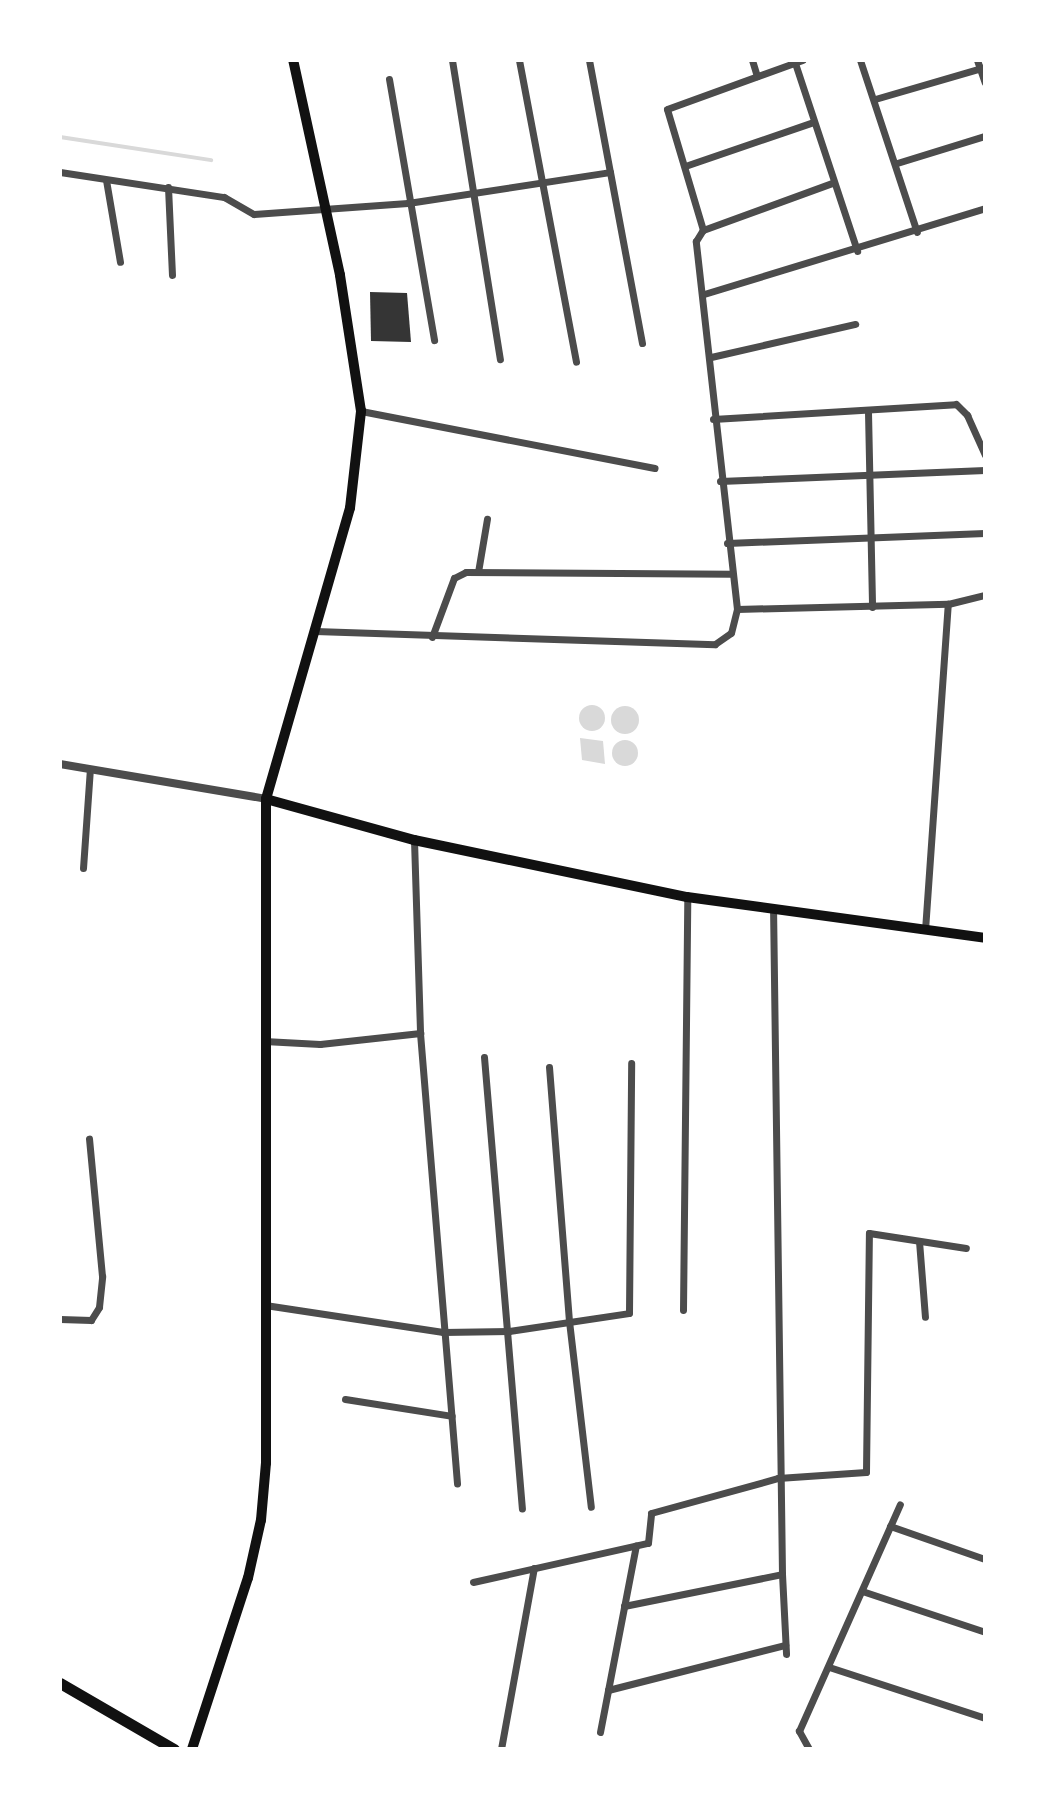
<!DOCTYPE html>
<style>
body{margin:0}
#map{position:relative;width:1045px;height:1809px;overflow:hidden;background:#fff;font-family:"Roboto Condensed",sans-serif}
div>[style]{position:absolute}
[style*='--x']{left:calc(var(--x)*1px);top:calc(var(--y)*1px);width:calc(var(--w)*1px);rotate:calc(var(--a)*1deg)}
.water>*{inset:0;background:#d9d9d9}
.round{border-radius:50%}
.stream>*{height:4px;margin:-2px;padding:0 2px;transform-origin:2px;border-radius:2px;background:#d9d9d9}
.building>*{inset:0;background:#353535}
.minor>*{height:7px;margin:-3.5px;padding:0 3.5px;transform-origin:3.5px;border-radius:3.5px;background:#4c4c4c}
.tertiary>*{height:8px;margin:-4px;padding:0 4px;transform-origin:4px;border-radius:4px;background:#4c4c4c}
.secondary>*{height:10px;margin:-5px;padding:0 5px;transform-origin:5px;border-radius:5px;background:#111}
.trunk>*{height:11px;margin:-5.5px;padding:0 5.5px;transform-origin:5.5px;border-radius:5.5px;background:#111}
span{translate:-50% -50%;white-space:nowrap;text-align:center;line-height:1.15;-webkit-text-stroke:7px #fff;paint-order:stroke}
.frame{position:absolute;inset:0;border:62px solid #fff;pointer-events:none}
</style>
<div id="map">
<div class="water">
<div class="round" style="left:579px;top:705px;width:26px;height:26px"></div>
<div class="round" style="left:611px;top:706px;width:28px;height:28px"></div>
<div style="clip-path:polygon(580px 738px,603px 741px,605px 764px,582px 760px)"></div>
<div class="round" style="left:612px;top:740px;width:26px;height:26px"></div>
</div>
<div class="stream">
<div style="--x:60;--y:137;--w:153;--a:8.7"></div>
</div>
<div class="building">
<div style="clip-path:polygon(370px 292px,407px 293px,411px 342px,371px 341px)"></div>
</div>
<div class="minor">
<div style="--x:452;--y:60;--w:303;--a:80.9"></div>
<div style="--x:519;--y:60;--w:307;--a:79.3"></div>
<div style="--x:589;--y:60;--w:114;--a:79.4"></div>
<div style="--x:752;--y:60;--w:17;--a:73"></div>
<div style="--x:860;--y:60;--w:181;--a:71.7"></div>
<div style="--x:977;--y:60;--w:24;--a:71"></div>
<div style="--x:795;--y:63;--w:198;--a:71.7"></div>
<div style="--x:389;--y:79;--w:265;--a:80.2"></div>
<div style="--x:875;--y:99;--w:115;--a:-16.2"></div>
<div style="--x:897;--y:163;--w:92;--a:-17.1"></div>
<div style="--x:688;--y:165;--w:130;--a:-18.9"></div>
<div style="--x:60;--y:172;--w:166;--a:8.7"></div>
<div style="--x:224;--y:197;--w:34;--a:30"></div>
<div style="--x:254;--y:214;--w:154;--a:-4.1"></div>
<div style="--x:408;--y:203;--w:204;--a:-8.7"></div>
<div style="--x:610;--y:172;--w:174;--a:79.4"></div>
<div style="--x:106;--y:180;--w:83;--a:80.3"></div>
<div style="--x:168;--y:187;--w:88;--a:87.4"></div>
<div style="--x:703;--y:230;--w:126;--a:-106.6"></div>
<div style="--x:667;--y:109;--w:144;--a:-19.9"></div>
<div style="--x:704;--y:294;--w:294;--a:-17"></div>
<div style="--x:711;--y:357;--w:148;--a:-12.9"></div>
<div style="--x:361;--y:411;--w:299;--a:11"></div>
<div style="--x:868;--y:412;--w:195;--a:88.8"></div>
<div style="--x:713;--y:419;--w:243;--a:-3.5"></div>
<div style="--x:956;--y:404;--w:16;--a:45"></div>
<div style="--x:967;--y:415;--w:44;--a:65.8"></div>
<div style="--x:720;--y:481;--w:265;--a:-2.4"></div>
<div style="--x:727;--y:543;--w:258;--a:-2.2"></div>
<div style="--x:478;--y:572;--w:54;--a:-80.4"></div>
<div style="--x:737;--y:609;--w:370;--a:-96.4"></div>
<div style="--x:696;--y:241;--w:13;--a:-58"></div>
<div style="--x:703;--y:230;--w:137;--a:-20"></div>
<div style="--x:315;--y:631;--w:400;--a:1.9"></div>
<div style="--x:715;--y:644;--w:19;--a:-35"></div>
<div style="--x:731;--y:633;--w:25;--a:-76"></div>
<div style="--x:737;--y:609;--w:211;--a:-1.4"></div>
<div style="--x:948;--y:604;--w:38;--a:-14"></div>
<div style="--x:432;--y:637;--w:63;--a:-69.6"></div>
<div style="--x:454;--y:578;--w:13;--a:-27"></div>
<div style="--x:466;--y:572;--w:265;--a:0.4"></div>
<div style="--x:414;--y:840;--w:193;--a:88.2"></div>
<div style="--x:420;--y:1033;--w:452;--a:85.3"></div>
<div style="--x:83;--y:868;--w:99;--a:-86"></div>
<div style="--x:925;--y:930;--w:327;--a:-86"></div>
<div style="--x:264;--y:1041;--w:56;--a:3.1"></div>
<div style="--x:320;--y:1044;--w:101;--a:-6.3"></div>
<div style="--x:484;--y:1057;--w:453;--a:85.2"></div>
<div style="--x:549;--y:1067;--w:255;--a:85.5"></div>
<div style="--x:569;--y:1321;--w:187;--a:83.3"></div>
<div style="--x:919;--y:1241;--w:76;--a:85.5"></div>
<div style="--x:265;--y:1305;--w:180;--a:8.6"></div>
<div style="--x:443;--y:1332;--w:66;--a:-0.9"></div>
<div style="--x:509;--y:1331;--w:121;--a:-8.5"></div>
<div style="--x:629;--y:1313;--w:250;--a:-89.5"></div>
<div style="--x:683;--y:1310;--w:413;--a:-89.4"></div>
<div style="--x:60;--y:1319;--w:31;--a:2"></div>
<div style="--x:91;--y:1320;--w:15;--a:-58"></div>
<div style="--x:99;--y:1307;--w:31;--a:-84"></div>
<div style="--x:102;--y:1276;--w:138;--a:-95.4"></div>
<div style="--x:345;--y:1399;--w:108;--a:9"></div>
<div style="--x:890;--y:1526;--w:101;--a:19.2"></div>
<div style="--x:782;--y:1574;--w:80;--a:87.1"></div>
<div style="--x:473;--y:1582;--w:179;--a:-12.6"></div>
<div style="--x:648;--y:1543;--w:30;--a:-84"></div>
<div style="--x:651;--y:1513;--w:132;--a:-15.4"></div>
<div style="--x:778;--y:1478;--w:88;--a:-3.9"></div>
<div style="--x:866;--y:1472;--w:239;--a:-89.3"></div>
<div style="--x:869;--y:1233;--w:98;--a:8.8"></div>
<div style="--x:862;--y:1591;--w:130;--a:18.4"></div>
<div style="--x:624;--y:1606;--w:161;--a:-11.4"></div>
<div style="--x:782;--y:1574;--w:666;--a:-90.77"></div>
<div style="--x:829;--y:1667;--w:164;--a:18.1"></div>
<div style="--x:608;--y:1690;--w:183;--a:-14.3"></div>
<div style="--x:600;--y:1732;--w:190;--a:-79.1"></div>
<div style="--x:501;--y:1749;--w:184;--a:-79.7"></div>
<div style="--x:809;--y:1749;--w:21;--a:-119"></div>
<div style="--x:799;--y:1731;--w:248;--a:-66"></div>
</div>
<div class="tertiary">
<div style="--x:60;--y:764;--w:209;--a:9.6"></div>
</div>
<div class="secondary">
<div style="--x:266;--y:799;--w:154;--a:15.5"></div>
<div style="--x:414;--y:840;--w:279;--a:11.8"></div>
<div style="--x:687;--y:897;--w:301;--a:7.8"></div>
<div style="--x:192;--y:1749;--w:180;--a:-71.9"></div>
<div style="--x:248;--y:1578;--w:59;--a:-77.4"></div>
<div style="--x:261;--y:1520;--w:57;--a:-85"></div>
<div style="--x:266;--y:1463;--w:664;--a:-90"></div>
<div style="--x:266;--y:799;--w:303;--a:-73.9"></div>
<div style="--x:350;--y:508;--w:98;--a:-83.5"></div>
<div style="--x:361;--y:411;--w:138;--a:-98.8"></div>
<div style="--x:340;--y:275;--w:220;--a:-102.3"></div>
</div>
<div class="trunk">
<div style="--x:60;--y:1683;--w:132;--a:30.1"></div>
</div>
<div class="frame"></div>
</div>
